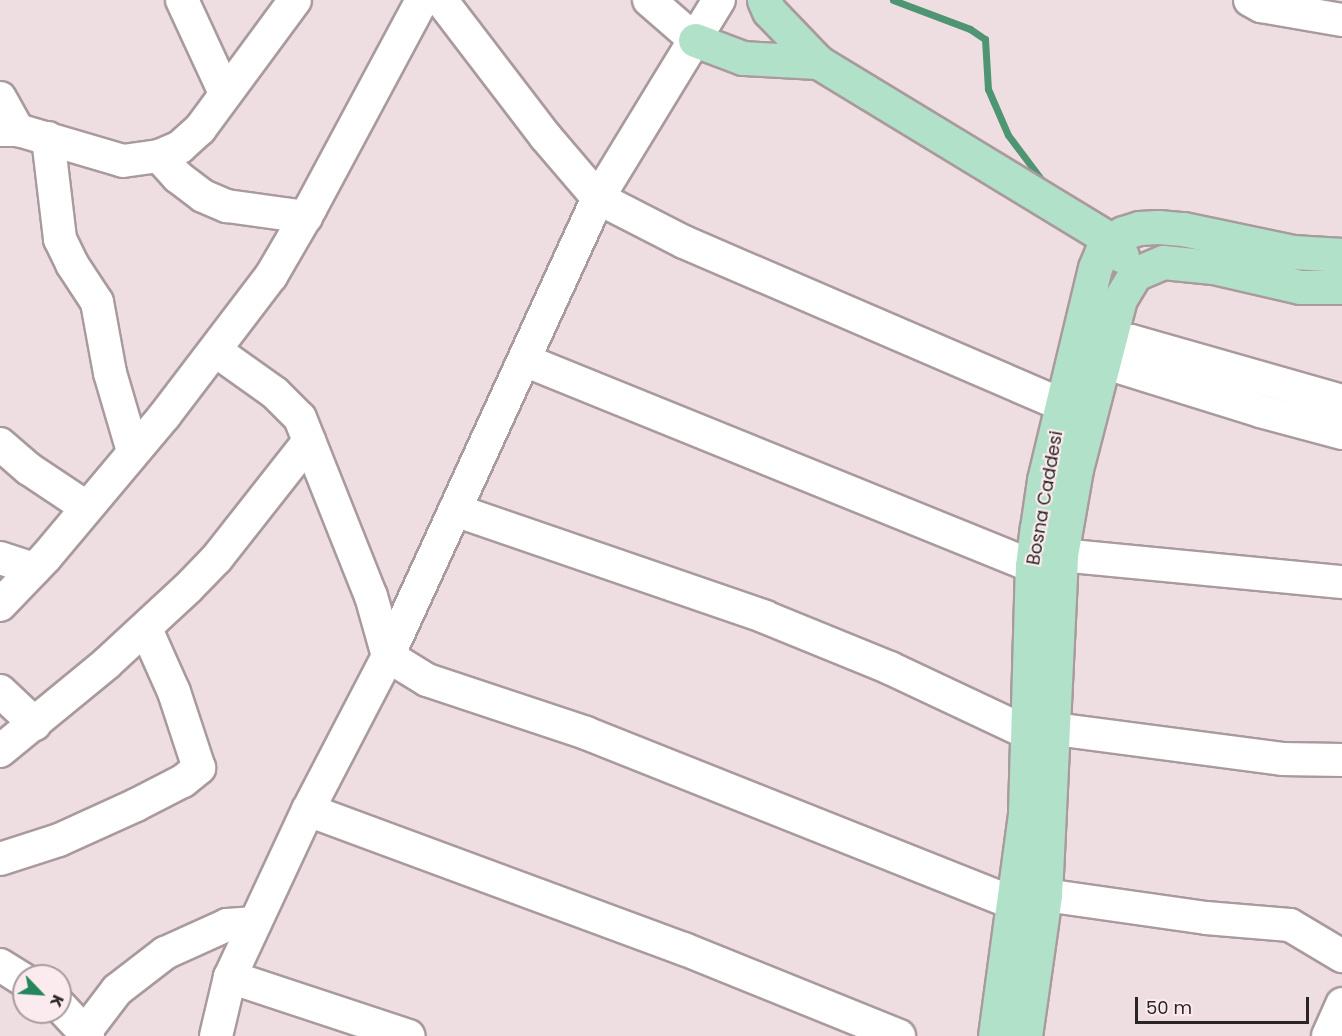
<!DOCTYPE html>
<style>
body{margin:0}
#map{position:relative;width:1342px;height:1036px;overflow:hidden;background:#eedee1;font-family:Poppins,sans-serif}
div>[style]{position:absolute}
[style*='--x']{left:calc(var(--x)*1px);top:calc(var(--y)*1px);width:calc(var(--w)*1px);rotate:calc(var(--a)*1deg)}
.stream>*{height:7px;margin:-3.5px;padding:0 3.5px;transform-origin:3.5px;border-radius:3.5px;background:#509573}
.roads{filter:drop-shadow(2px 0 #a99a9d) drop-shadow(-2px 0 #a99a9d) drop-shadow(0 2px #a99a9d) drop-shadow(0 -2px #a99a9d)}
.minor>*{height:32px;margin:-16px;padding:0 16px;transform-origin:16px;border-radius:16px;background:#fff}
.major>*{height:33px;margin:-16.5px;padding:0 16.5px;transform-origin:16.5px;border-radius:16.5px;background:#b2e1ca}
span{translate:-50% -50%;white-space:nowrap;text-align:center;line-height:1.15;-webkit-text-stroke:4.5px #fcebee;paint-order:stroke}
.street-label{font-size:18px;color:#2a2425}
.north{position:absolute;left:12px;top:964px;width:60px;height:60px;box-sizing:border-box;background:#fcebee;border:2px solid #a89b9e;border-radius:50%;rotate:115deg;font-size:16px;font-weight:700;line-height:24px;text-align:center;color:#2a2425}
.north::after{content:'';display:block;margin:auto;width:21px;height:27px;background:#25855d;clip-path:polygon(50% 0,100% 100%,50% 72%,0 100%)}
.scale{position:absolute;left:1135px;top:997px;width:174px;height:27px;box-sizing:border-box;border:3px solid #2a2425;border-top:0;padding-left:8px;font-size:18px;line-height:21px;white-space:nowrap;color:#2a2425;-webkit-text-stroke:4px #fcebee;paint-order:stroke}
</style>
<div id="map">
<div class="stream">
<div style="--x:893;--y:0;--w:82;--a:20.6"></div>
<div style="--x:970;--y:29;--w:18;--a:34"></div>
<div style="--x:985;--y:39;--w:50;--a:86.6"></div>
<div style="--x:988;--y:89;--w:50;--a:66.5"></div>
<div style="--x:1008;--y:135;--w:60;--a:53.1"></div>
</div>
<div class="roads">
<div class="minor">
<div style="--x:182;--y:0;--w:102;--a:65.2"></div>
<div style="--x:441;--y:0;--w:171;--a:52.6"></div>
<div style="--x:545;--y:136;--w:82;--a:49.5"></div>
<div style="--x:598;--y:198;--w:97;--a:27.1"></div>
<div style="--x:684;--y:242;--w:413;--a:23.3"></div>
<div style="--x:649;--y:0;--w:61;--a:41"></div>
<div style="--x:1250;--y:0;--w:13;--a:29"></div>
<div style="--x:1261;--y:6;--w:82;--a:9.8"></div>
<div style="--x:0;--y:98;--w:37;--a:61"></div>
<div style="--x:0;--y:130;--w:18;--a:0"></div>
<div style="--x:18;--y:130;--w:109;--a:16.4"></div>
<div style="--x:123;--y:161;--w:36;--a:-8"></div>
<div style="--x:159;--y:156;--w:23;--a:-23"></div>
<div style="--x:180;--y:147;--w:27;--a:-42"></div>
<div style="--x:200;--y:129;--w:160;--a:-53.6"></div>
<div style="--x:48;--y:138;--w:102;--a:83.2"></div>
<div style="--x:60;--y:239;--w:28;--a:64"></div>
<div style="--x:72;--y:264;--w:45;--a:56.7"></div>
<div style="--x:97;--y:302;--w:72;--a:79.6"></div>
<div style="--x:110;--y:373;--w:81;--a:73.6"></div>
<div style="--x:159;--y:156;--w:28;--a:48"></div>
<div style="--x:178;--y:177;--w:31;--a:37"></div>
<div style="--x:203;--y:196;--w:26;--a:23"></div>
<div style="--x:227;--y:206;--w:80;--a:7.9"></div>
<div style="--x:1109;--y:338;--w:22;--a:8"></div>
<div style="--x:1131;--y:341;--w:219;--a:15.9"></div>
<div style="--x:216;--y:351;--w:72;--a:35.4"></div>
<div style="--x:275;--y:393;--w:35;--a:45"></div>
<div style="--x:300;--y:418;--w:192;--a:68.3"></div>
<div style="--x:371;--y:596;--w:62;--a:74.2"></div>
<div style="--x:388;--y:656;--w:46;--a:31.6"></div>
<div style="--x:427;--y:680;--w:168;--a:18.4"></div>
<div style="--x:586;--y:733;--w:461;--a:21.7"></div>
<div style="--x:524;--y:360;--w:548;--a:22.07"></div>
<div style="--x:1103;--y:362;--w:164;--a:17.3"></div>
<div style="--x:1260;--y:411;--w:85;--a:15"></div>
<div style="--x:0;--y:444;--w:38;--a:41"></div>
<div style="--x:29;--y:469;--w:69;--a:33.7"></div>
<div style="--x:455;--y:510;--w:328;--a:19"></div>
<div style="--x:765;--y:617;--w:135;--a:22.2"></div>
<div style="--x:890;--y:668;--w:153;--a:25.2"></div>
<div style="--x:1061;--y:555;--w:282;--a:5.5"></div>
<div style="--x:0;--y:558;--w:36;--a:18"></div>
<div style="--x:0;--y:605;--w:66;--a:-46.2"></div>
<div style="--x:46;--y:557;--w:185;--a:-50"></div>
<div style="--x:165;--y:415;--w:175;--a:-52.7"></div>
<div style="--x:271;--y:276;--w:78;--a:-59.8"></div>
<div style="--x:310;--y:209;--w:237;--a:-61.8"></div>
<div style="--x:0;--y:691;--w:48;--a:43.3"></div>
<div style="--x:1055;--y:729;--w:229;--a:7.5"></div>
<div style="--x:1282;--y:759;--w:60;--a:1"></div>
<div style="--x:0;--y:751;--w:139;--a:-39.4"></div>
<div style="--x:107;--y:663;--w:110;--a:-42.8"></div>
<div style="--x:188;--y:588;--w:42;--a:-46"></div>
<div style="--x:217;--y:558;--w:149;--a:-51.8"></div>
<div style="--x:308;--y:810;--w:401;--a:20.3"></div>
<div style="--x:684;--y:949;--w:232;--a:22"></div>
<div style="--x:0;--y:859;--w:62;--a:-17.9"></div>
<div style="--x:59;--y:840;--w:85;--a:-24.4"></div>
<div style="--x:136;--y:805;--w:53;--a:-27.1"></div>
<div style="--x:183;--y:781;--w:21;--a:-39"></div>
<div style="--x:199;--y:768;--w:80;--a:-108.2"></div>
<div style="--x:174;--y:692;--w:69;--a:-114"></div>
<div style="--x:1045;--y:895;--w:163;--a:8.1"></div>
<div style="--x:1206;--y:918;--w:84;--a:4.8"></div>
<div style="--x:1290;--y:925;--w:61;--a:30.8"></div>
<div style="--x:0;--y:965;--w:28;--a:32"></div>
<div style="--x:230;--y:977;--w:188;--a:18.3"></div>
<div style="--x:60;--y:1006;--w:41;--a:47"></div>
<div style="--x:85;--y:1032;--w:53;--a:-52.7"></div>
<div style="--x:117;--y:990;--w:61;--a:-37.6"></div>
<div style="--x:165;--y:953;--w:68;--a:-24.3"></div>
<div style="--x:227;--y:925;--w:28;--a:-4"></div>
<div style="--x:216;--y:1036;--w:61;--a:-76.7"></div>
<div style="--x:230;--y:977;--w:184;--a:-65"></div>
<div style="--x:308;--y:810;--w:174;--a:-62.5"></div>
<div style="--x:388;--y:656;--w:504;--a:-65.37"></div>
<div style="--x:598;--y:198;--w:232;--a:-58.6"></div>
<div style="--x:1328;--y:1036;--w:35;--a:-66"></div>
</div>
<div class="major">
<div style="--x:764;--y:0;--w:12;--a:66"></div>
<div style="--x:769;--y:11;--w:71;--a:46.1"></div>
<div style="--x:818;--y:62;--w:343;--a:31.3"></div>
<div style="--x:1111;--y:240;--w:19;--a:55"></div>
<div style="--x:695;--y:40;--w:51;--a:20.6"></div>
<div style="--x:743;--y:58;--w:75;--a:3.1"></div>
<div style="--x:995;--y:1036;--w:225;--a:-82.3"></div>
<div style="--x:1025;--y:813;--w:247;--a:-88.4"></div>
<div style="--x:1032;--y:566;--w:38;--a:-83"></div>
<div style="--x:1037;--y:528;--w:49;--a:-81.7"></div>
<div style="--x:1044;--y:480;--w:218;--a:-76.5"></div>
<div style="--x:1095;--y:268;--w:18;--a:-68"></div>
<div style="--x:1102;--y:251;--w:14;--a:-51"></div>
<div style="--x:1111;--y:240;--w:14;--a:-30"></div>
<div style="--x:1123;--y:233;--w:17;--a:-17"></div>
<div style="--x:1139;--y:228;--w:19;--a:-3"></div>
<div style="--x:1158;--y:227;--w:25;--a:5"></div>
<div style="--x:1183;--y:229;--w:112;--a:11.8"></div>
<div style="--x:1293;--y:252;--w:49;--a:3.5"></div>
<div style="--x:1025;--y:1036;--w:142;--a:-81.9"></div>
<div style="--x:1045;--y:895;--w:340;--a:-87.3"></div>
<div style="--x:1061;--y:555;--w:87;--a:-80.1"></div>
<div style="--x:1076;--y:469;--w:176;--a:-75.5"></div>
<div style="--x:1120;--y:299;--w:29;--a:-59"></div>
<div style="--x:1135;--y:274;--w:30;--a:-23"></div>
<div style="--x:1163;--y:262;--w:50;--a:5.7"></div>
<div style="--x:1213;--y:267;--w:89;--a:12.9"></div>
<div style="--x:1300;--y:287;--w:42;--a:0"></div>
</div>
</div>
<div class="street-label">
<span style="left:1045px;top:498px;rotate:-80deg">Bosna Caddesi</span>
</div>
<div class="north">K</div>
<div class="scale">50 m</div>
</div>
